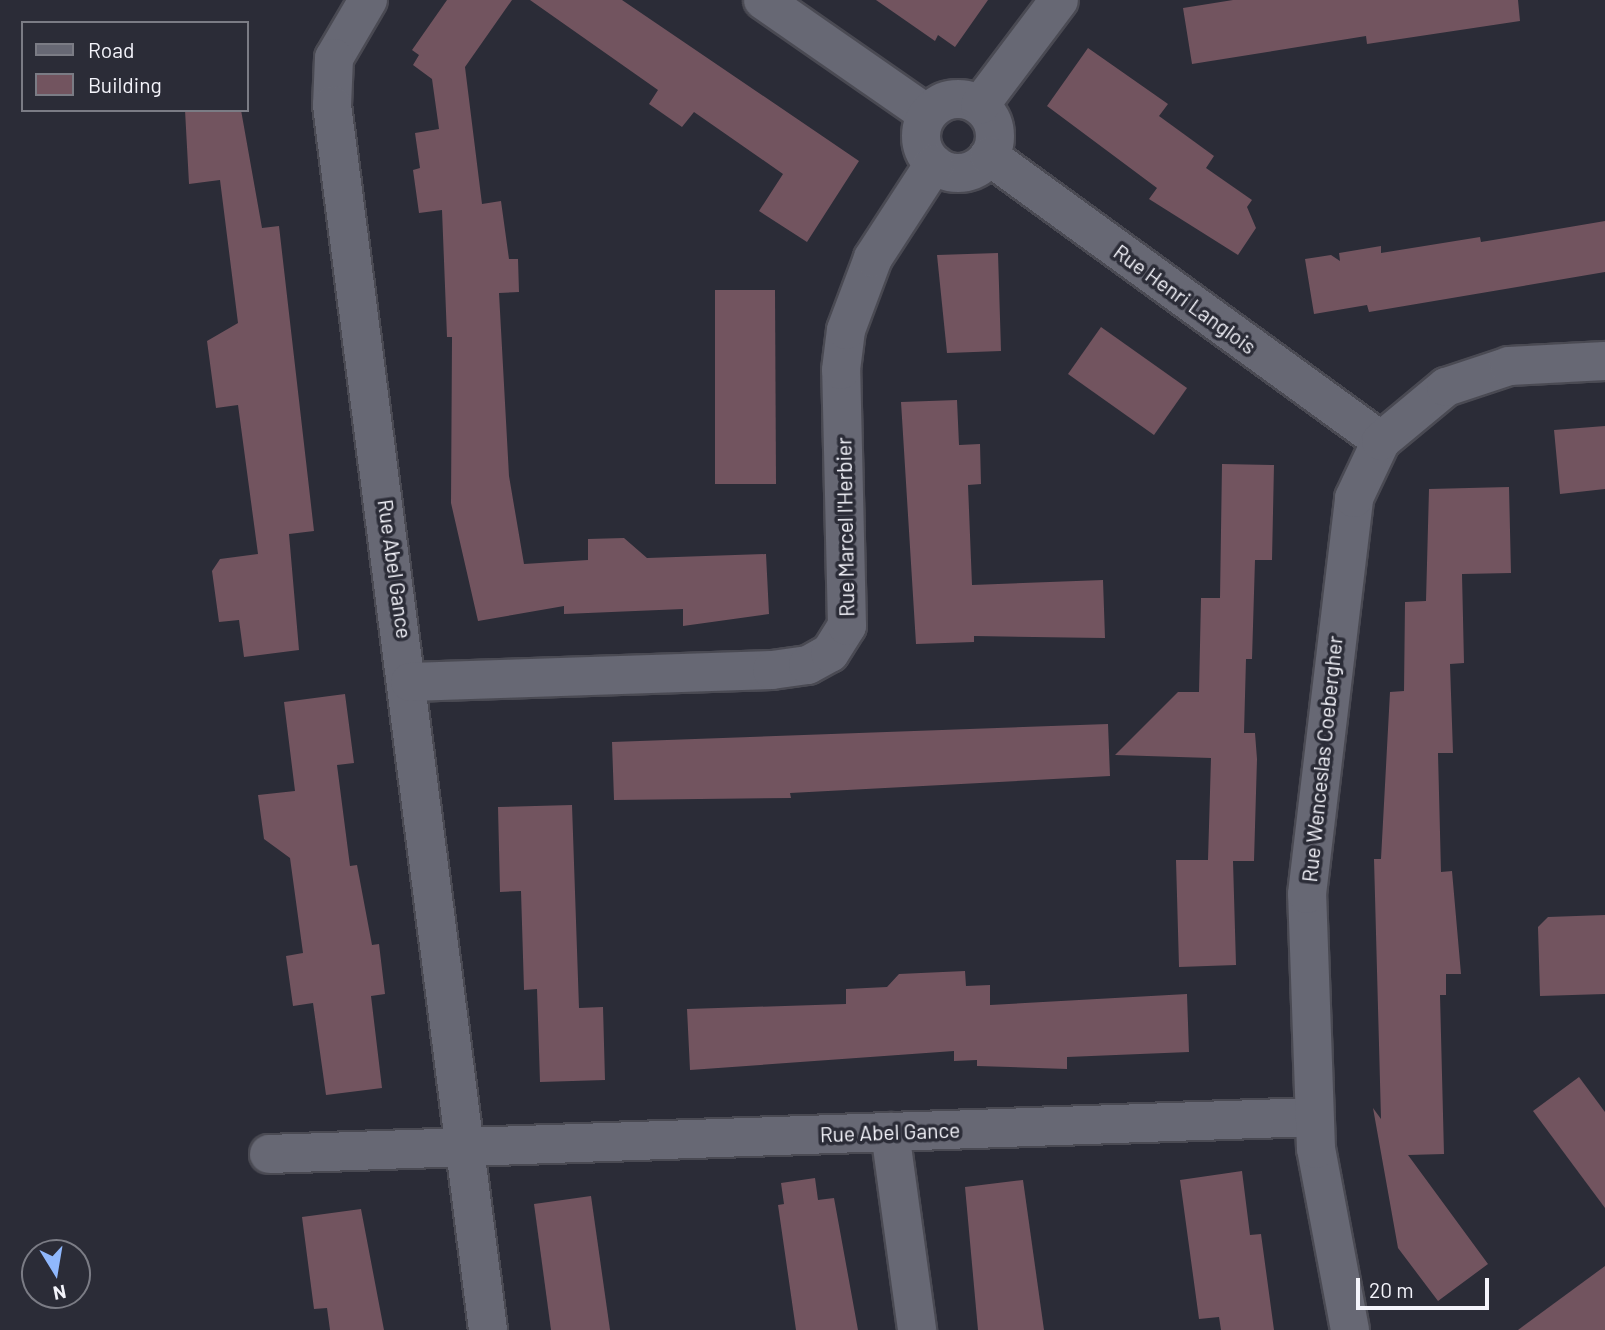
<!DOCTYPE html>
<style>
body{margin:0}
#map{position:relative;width:1605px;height:1330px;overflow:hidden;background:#2b2c37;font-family:Barlow,sans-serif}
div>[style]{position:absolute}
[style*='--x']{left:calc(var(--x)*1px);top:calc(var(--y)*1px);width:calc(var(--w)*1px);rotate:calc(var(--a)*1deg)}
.building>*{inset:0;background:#72545f}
.roads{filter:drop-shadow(2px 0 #4a4a53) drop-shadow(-2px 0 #4a4a53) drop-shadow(0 2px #4a4a53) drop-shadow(0 -2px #4a4a53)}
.minor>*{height:38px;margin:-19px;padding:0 19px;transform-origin:19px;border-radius:19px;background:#676874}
.minor>.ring{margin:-19px;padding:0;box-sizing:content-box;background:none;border:38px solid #676874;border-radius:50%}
span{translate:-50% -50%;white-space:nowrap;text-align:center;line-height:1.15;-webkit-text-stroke:7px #2b2c37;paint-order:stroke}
.street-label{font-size:21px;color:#f4f4fb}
.legend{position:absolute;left:21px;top:21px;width:228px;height:91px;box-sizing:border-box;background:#2b2c37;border:2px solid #7b7c85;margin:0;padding:9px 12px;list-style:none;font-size:21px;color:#f4f4fb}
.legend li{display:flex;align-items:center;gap:14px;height:35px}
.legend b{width:35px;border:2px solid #7b7c85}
.north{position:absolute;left:21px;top:1239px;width:70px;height:70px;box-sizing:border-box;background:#2b2c37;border:2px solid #7b7c85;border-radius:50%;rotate:169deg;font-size:19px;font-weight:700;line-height:28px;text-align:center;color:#f4f4fb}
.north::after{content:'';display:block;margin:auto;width:24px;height:32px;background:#90b8fd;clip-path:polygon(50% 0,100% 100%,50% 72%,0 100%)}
.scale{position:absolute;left:1356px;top:1278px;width:133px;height:32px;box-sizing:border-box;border:4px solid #f4f4fb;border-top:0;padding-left:9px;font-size:21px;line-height:24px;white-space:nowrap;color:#f4f4fb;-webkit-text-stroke:5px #2b2c37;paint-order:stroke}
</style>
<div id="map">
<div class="building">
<div style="clip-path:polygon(447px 0,512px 0,465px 67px,482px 204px,501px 201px,509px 259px,518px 259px,519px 292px,499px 293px,509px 476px,524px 564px,588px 560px,588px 539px,624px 538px,647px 558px,766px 554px,769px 614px,683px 626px,683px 609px,564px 614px,564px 606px,478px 621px,451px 503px,452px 337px,447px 337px,442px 210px,419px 213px,413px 170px,420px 168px,415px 133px,439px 129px,432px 79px,413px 65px,419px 55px,412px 50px)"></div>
<div style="clip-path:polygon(530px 0,622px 0,859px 161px,807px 242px,759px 211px,783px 174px,694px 112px,682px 127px,649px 104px,658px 90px)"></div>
<div style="clip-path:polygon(876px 0,988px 0,955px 47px,938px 35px,935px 41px)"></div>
<div style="clip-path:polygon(1233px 0,1518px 0,1520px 21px,1367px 44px,1366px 36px,1192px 64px,1183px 8px)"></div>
<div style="clip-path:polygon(1088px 48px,1168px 104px,1159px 116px,1214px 156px,1206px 168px,1252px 200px,1247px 207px,1256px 228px,1238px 255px,1149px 199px,1157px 188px,1047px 106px)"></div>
<div style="clip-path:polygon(185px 110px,241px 110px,262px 228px,279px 226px,314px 531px,289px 534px,299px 650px,244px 657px,239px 620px,219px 622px,212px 571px,220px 559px,258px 554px,238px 405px,216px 408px,207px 341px,238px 323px,220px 180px,189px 184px)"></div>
<div style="clip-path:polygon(1605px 221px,1605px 272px,1369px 312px,1367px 305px,1314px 314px,1305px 259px,1331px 255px,1340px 261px,1339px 253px,1381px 246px,1381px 253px,1480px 237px,1481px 242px)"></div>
<div style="clip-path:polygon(998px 253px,1001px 351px,947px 353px,937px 255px)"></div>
<div style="clip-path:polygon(715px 290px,775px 290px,776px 484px,715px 484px)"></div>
<div style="clip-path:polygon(1101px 327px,1187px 388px,1154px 435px,1068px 374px)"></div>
<div style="clip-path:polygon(957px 400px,959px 445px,980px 444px,981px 484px,968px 485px,972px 585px,1103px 580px,1105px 638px,974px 636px,974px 642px,916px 644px,901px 402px)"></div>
<div style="clip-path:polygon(1605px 426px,1605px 489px,1560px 494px,1554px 430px)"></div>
<div style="clip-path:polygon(1222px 464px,1274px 465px,1272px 560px,1255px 560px,1252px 659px,1246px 659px,1244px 733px,1255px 733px,1257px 759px,1254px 861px,1233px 861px,1236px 965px,1179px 967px,1176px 860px,1208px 860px,1211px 758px,1115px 755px,1178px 692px,1199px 692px,1201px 598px,1220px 598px)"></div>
<div style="clip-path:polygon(1509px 487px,1511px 573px,1462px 574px,1464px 663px,1450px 664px,1453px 753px,1438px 753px,1441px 872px,1452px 871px,1461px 974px,1446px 974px,1446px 995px,1440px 995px,1444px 1154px,1408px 1155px,1488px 1264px,1438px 1301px,1398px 1248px,1373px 1108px,1381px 1119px,1374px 859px,1381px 859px,1390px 692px,1404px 691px,1405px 602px,1426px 601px,1429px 489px)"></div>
<div style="clip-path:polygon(345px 694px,354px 763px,337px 765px,350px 866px,357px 865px,372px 945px,379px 944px,385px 994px,371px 996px,382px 1088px,326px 1095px,313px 1003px,293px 1006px,286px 956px,303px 953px,290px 858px,264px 839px,258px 795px,295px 791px,284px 702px)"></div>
<div style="clip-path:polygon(1108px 724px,1110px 776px,790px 793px,791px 798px,614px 800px,612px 742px)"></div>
<div style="clip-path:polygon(572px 805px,579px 1008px,603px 1007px,605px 1080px,540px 1082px,537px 989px,524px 990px,521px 891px,500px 892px,498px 807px)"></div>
<div style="clip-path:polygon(1605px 915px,1605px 994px,1540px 996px,1538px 927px,1548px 917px)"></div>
<div style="clip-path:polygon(965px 971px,966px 986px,990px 985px,990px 1005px,1187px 994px,1189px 1052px,1067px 1057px,1067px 1069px,977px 1066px,977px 1060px,954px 1061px,954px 1051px,690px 1070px,687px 1009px,846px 1004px,846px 989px,887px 987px,899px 974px)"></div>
<div style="clip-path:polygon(1579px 1077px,1605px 1112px,1605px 1208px,1533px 1111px)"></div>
<div style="clip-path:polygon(1242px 1171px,1250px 1235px,1261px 1234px,1274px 1330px,1221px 1330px,1219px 1317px,1199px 1319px,1180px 1180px)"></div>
<div style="clip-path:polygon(815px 1178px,818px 1200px,834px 1198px,858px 1330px,796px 1330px,778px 1205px,784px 1204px,781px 1183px)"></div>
<div style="clip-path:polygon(1023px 1180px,1044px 1330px,978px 1330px,965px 1187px)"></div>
<div style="clip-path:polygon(591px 1196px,610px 1330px,551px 1330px,534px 1204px)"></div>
<div style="clip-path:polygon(361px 1209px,384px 1330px,330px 1330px,327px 1308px,314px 1309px,302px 1217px)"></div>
<div style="clip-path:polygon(1605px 1266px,1605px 1330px,1518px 1330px)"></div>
</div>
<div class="roads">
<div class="minor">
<div style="--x:368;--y:0;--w:67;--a:120.4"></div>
<div style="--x:334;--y:58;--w:47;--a:92.4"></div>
<div style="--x:332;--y:105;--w:1235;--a:82.74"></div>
<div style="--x:763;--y:0;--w:200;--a:34.8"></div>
<div class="ring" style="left:921px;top:99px;width:36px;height:36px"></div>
<div style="--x:980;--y:105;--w:131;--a:-53"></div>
<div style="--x:989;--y:156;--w:485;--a:36"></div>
<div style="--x:410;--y:682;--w:362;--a:-1.9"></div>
<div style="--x:772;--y:670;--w:36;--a:-8"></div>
<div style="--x:808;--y:665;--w:25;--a:-29"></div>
<div style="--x:830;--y:653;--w:32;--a:-58"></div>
<div style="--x:847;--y:626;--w:256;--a:-91.3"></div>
<div style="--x:841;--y:370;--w:40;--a:-82.9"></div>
<div style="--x:846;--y:330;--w:77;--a:-69.4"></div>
<div style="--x:873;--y:258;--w:112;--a:-57"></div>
<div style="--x:890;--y:1132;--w:200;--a:82.2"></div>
<div style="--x:269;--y:1154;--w:1045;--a:-2.03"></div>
<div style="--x:1350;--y:1330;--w:184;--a:-100.6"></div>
<div style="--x:1316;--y:1149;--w:255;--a:-92"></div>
<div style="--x:1307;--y:894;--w:399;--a:-83.2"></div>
<div style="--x:1354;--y:498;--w:63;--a:-64.7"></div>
<div style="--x:1381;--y:441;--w:85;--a:-39.7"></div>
<div style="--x:1446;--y:387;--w:66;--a:-18.4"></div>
<div style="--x:1509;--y:366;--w:96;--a:-3"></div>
</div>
</div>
<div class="street-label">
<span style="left:1185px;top:299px;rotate:36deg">Rue Henri Langlois</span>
<span style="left:845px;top:527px;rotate:-91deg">Rue Marcel l'Herbier</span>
<span style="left:395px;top:569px;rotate:82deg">Rue Abel Gance</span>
<span style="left:1322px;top:759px;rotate:-84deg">Rue Wenceslas Coebergher</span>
<span style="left:890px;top:1132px;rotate:-2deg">Rue Abel Gance</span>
</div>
<ul class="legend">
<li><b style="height:9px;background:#676874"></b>Road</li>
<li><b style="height:19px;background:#72545f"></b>Building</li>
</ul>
<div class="north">N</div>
<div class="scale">20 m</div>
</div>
